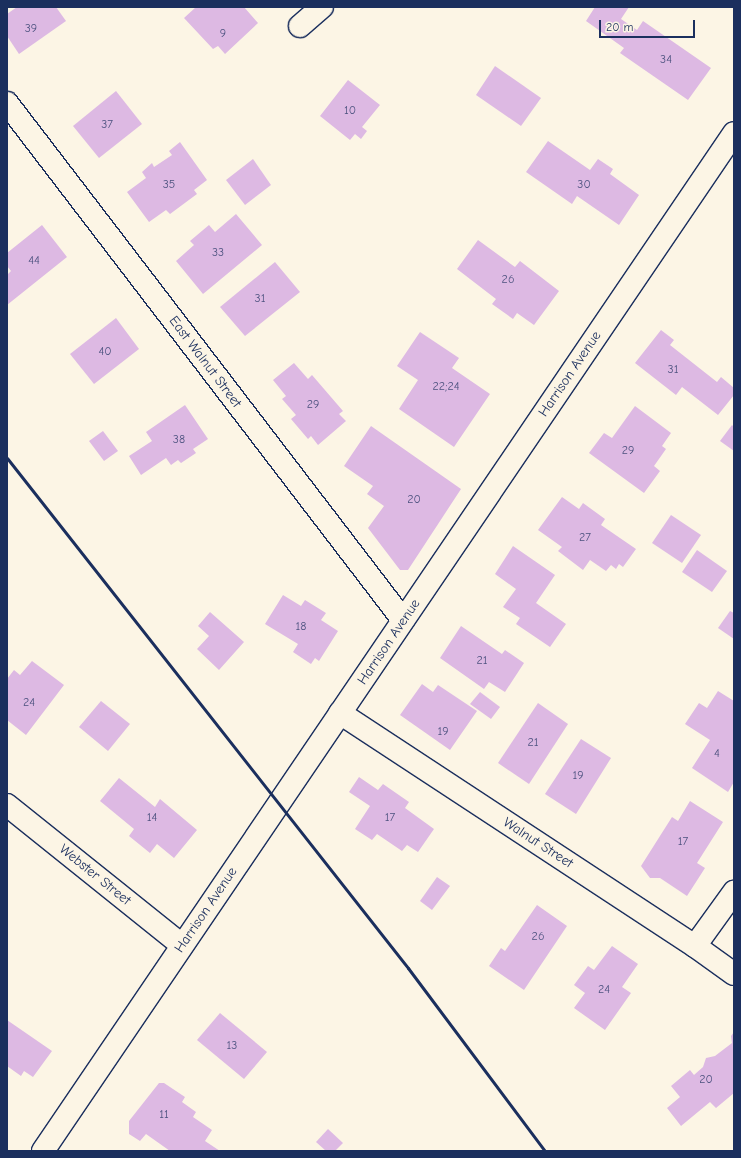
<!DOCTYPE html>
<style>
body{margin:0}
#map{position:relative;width:741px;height:1158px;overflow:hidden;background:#fcf5e5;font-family:"Comic Neue",sans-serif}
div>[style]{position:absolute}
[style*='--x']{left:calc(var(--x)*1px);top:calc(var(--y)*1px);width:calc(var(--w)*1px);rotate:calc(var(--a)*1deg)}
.building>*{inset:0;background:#ddb9e3}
.roads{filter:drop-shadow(1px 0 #1b2f5e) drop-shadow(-1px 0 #1b2f5e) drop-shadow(0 1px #1b2f5e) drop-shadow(0 -1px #1b2f5e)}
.minor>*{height:22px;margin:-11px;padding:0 11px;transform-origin:11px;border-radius:11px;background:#fcf5e5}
.rail>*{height:3px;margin:-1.5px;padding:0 1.5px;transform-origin:1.5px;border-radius:1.5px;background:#1b2f5e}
span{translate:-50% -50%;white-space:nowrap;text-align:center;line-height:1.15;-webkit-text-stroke:4px #fcf5e5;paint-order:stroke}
.number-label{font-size:12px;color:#4c527f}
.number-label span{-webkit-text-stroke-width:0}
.street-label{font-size:14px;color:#1b2f5e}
.frame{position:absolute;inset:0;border:8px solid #1b2f5e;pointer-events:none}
.scale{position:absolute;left:599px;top:20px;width:96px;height:18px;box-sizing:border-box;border:2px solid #1b2f5e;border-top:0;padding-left:5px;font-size:12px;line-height:14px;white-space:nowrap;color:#1b2f5e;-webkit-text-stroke:3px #fcf5e5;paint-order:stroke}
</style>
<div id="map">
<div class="building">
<div style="clip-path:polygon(17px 7px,56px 7px,66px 21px,19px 54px,7px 36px,7px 14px)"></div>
<div style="clip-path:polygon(196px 7px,244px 7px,258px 23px,225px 54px,218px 46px,213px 49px,184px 18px)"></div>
<div style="clip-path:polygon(595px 7px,629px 7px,621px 19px,637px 30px,643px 21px,711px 68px,688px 100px,620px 53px,624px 48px,586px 21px)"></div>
<div style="clip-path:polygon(495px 66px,541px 98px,521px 126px,476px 95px)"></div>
<div style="clip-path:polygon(348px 80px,380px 105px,362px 127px,367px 131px,361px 139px,355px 134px,350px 140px,320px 116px)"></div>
<div style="clip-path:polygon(116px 91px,142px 124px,99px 158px,73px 126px)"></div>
<div style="clip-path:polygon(548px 141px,590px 170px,598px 159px,613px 169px,610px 174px,639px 195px,619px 225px,577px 196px,572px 204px,526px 172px)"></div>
<div style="clip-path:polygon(180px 142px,207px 180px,194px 190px,197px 194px,170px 214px,166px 210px,149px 222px,127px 192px,146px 178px,142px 172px,152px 163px,154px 167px,172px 155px,169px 151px)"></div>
<div style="clip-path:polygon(253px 159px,271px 185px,245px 205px,226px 180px)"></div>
<div style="clip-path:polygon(236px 214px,262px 245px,203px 294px,176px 261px,194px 245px,190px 241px,209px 225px,215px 232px)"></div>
<div style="clip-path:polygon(42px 225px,67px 257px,7px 305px,7px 275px,11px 271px,7px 266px,7px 253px)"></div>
<div style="clip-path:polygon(478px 240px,515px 267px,520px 261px,559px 291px,534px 325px,517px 313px,513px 319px,492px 304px,496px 299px,457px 269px)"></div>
<div style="clip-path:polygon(275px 262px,300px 292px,245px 336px,220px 307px)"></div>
<div style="clip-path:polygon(116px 318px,139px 349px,94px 384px,70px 354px)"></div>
<div style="clip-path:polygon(661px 330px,674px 340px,670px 345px,717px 382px,721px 377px,734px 388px,734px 395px,718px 415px,682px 387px,676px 395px,635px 363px)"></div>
<div style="clip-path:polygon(420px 332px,459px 358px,452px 368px,490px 394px,454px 447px,399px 409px,418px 380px,397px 366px)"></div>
<div style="clip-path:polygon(294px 363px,308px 379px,312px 375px,343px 411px,339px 414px,346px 421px,318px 445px,311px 436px,308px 439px,291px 419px,296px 415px,282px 399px,286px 396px,273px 380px)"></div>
<div style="clip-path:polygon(185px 405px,208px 439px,193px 449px,196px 453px,181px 463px,178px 460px,171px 465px,166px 458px,141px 475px,129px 456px,152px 441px,146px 432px)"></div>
<div style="clip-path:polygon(635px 406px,671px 433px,662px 446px,666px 449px,654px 466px,660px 471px,644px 493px,589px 453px,604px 433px,612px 438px)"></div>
<div style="clip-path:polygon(732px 425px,734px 427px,734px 451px,720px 441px)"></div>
<div style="clip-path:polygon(371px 426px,461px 489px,408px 570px,400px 570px,368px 528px,384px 506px,367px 494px,373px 486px,344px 466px)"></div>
<div style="clip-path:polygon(103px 431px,118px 451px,104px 461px,89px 441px)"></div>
<div style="clip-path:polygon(562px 497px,579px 509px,583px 503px,605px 519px,601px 525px,636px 549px,623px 567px,619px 564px,616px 569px,611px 565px,606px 571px,590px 560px,583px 570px,558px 551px,562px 547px,538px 530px)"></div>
<div style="clip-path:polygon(671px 515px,701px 535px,682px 563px,652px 543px)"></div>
<div style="clip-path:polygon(513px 546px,555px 575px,536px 603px,566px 624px,550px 647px,516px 624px,520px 618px,503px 607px,516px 589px,495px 574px)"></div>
<div style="clip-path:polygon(697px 550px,727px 571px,712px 592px,682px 572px)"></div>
<div style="clip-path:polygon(283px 595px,301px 606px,305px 600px,326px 613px,321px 620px,338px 631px,319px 661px,315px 658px,311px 664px,293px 652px,298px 644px,265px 624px)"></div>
<div style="clip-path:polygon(730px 611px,734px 613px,734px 639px,718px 628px)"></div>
<div style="clip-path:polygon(210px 612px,244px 642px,219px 670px,197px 649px,209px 636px,198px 626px)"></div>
<div style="clip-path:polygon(461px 626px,502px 654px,505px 650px,524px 663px,505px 692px,489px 682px,484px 689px,440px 658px)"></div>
<div style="clip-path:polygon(32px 661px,64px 685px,26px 735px,7px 720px,7px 679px,14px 670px,20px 675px)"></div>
<div style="clip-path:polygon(422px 684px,433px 692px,438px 685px,477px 711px,450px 750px,400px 715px)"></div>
<div style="clip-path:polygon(718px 691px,734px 701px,734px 782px,728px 792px,692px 768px,710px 740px,685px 724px,699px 703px,707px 708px)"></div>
<div style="clip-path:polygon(480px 692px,500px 707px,491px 719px,470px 704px)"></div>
<div style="clip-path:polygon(101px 701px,130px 724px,108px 751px,79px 727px)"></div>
<div style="clip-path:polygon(538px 703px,568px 724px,529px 784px,498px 763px)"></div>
<div style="clip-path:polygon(581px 739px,611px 758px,576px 814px,545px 794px)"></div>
<div style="clip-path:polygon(359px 777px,378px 790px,383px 784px,409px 802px,405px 808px,434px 829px,418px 852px,407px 845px,402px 851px,377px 834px,372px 840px,355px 829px,370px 806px,349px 792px)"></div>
<div style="clip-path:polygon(119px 778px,155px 807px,160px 799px,197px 830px,174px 858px,157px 844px,150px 853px,129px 836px,134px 829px,100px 801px)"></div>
<div style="clip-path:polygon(690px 801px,723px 822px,697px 863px,705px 868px,687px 896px,660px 878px,650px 878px,641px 866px,672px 817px,678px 821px)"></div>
<div style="clip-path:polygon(437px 877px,450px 886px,432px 910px,420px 901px)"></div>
<div style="clip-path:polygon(537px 905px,567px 926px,524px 990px,489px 966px,501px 948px,505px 951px)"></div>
<div style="clip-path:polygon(612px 946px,638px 964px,622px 987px,631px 993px,605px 1030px,574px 1008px,585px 993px,574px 985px,588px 966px,594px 970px)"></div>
<div style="clip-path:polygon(220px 1013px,267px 1052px,244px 1079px,197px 1040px)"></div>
<div style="clip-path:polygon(7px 1020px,52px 1051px,33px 1077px,24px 1071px,21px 1076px,7px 1066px)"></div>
<div style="clip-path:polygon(734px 1032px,734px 1093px,716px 1108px,710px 1102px,681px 1126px,667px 1108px,680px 1097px,671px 1086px,690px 1070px,694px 1075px,703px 1067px,706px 1058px,715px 1056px,732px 1043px,731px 1036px)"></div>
<div style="clip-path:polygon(159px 1083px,164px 1083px,185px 1097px,182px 1102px,196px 1112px,193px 1117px,212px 1130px,205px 1141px,220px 1151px,170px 1151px,146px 1134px,140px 1141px,129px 1134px,129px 1121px)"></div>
<div style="clip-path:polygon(328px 1129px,343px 1143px,335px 1151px,326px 1151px,316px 1142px)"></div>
</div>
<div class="roads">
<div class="minor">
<div style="--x:300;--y:26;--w:29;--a:-41"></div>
<div style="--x:7;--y:103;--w:651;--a:52.55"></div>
<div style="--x:340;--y:713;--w:425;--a:33.3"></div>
<div style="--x:695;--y:946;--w:48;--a:35.7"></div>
<div style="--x:7;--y:805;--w:224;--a:38.7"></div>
<div style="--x:695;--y:946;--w:67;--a:-54.2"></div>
<div style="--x:43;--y:1151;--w:1230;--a:-55.83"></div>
</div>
</div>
<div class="rail">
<div style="--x:7;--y:458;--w:649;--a:51.82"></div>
<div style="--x:408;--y:968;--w:229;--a:53.2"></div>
</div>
<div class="number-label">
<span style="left:31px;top:29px">39</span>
<span style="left:223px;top:34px">9</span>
<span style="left:666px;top:60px">34</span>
<span style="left:350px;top:111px">10</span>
<span style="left:107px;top:125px">37</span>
<span style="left:169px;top:185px">35</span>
<span style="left:584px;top:185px">30</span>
<span style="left:218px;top:253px">33</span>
<span style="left:34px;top:261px">44</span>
<span style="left:508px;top:280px">26</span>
<span style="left:260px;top:299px">31</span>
<span style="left:105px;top:352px">40</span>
<span style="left:673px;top:370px">31</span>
<span style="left:446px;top:387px">22;24</span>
<span style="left:313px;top:405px">29</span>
<span style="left:179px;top:440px">38</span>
<span style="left:628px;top:451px">29</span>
<span style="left:414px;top:500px">20</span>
<span style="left:585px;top:538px">27</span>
<span style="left:301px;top:627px">18</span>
<span style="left:482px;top:661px">21</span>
<span style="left:29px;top:703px">24</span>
<span style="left:443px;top:732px">19</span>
<span style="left:533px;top:743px">21</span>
<span style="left:717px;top:754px">4</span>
<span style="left:578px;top:776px">19</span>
<span style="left:152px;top:818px">14</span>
<span style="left:390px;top:818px">17</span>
<span style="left:683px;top:842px">17</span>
<span style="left:538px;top:937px">26</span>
<span style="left:604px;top:990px">24</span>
<span style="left:232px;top:1046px">13</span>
<span style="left:706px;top:1080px">20</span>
<span style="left:164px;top:1115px">11</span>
</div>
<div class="street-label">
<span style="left:205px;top:362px;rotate:53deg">East Walnut Street</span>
<span style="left:570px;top:374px;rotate:-56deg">Harrison Avenue</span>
<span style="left:389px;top:642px;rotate:-56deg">Harrison Avenue</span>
<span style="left:538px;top:843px;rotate:33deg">Walnut Street</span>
<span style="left:95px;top:875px;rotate:39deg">Webster Street</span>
<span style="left:206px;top:910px;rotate:-56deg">Harrison Avenue</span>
</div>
<div class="frame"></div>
<div class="scale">20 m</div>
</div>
